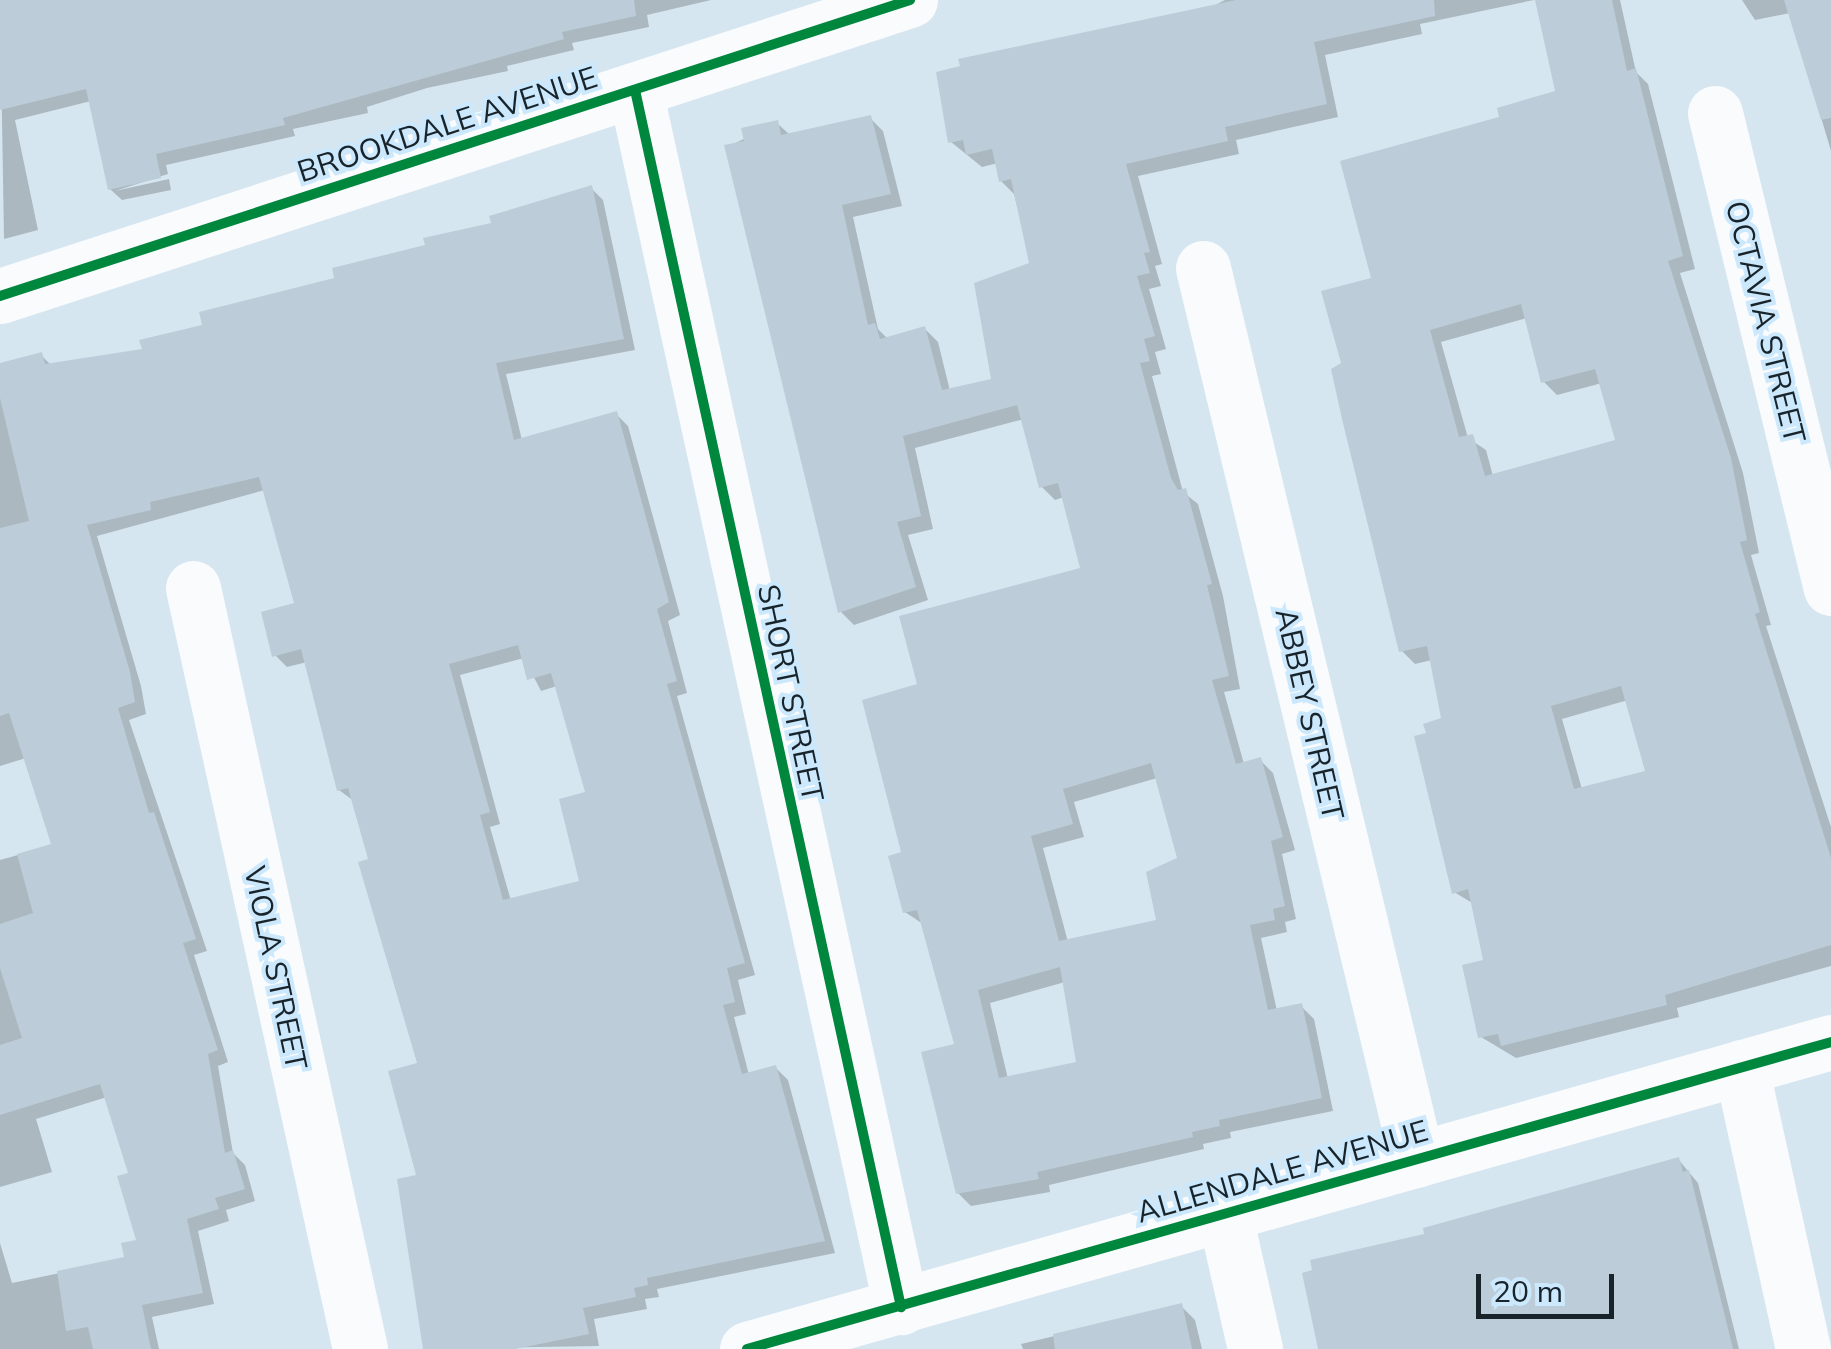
<!DOCTYPE html>
<style>
body{margin:0}
#map{position:relative;width:1831px;height:1349px;overflow:hidden;background:#d6e6f1;font-family:Mulish,sans-serif}
div>[style]{position:absolute}
[style*='--x']{left:calc(var(--x)*1px);top:calc(var(--y)*1px);width:calc(var(--w)*1px);rotate:calc(var(--a)*1deg)}
.shadow>*{inset:0;background:#0003}
.building>*{inset:0;background:#bccdd9}
.street>*{height:55px;margin:-27.5px;padding:0 27.5px;transform-origin:27.5px;border-radius:27.5px;background:#f9fbfd}
.cycleway>*{height:10px;margin:-5px;padding:0 5px;transform-origin:5px;border-radius:5px;background:#00873e}
span{translate:-50% -50%;white-space:nowrap;text-align:center;line-height:1.15;-webkit-text-stroke:8px #cbe8fc;paint-order:stroke}
.street-label{font-size:30px;color:#18232a}
.scale{position:absolute;left:1476px;top:1274px;width:138px;height:45px;box-sizing:border-box;border:5px solid #18232a;border-top:0;padding-left:12px;font-size:30px;line-height:35px;white-space:nowrap;color:#18232a;-webkit-text-stroke:8px #cbe8fc;paint-order:stroke}
</style>
<div id="map">
<div class="shadow">
<div style="clip-path:polygon(0 0,711px 0,647px 15px,649px 27px,572px 43px,574px 50px,507px 66px,508px 71px,427px 88px,367px 107px,368px 113px,293px 129px,295px 136px,166px 165px,168px 174px,115px 191px,169px 179px,171px 190px,122px 200px,110px 189px,91px 101px,15px 120px,38px 230px,4px 239px)"></div>
<div style="clip-path:polygon(evenodd,1225px 0,1534px 0,1420px 24px,1422px 34px,1325px 55px,1338px 117px,1236px 140px,1239px 154px,1138px 176px,1162px 264px,1155px 266px,1161px 286px,1149px 289px,1166px 349px,1155px 352px,1161px 374px,1152px 376px,1183px 492px,1198px 504px,1223px 596px,1240px 689px,1224px 692px,1244px 764px,1260px 760px,1273px 773px,1295px 850px,1282px 854px,1296px 919px,1285px 922px,1287px 932px,1261px 938px,1277px 1011px,1301px 1006px,1314px 1019px,1333px 1111px,1230px 1132px,1231px 1138px,1203px 1144px,1204px 1149px,1049px 1185px,1050px 1192px,971px 1206px,958px 1193px,957px 1046px,923px 924px,905px 912px,920px 686px,1083px 569px,1064px 497px,1055px 500px,1042px 487px,1024px 419px,915px 448px,933px 529px,908px 535px,928px 600px,854px 625px,841px 612px,727px 147px,777px 123px,791px 136px,870px 118px,883px 131px,902px 206px,853px 217px,878px 329px,888px 339px,925px 329px,938px 342px,950px 391px,994px 381px,1032px 265px,1014px 194px,1001px 181px,998px 163px,982px 167px,951px 142px,1225px 0,1157px 778px,1180px 859px,1159px 922px,1068px 942px,1043px 848px,1084px 837px,1074px 802px,1157px 778px,1225px 0,1065px 982px,1079px 1064px,1008px 1079px,990px 1003px,1065px 982px)"></div>
<div style="clip-path:polygon(evenodd,1538px 0,1620px 0,1636px 72px,1648px 84px,1695px 269px,1680px 273px,1743px 473px,1759px 553px,1751px 555px,1771px 625px,1766px 626px,1831px 827px,1831px 966px,1677px 1008px,1679px 1017px,1516px 1058px,1481px 1037px,1486px 962px,1474px 904px,1454px 892px,1429px 735px,1444px 720px,1432px 660px,1415px 664px,1402px 651px,1344px 365px,1374px 279px,1502px 118px,1558px 93px,1538px 0,1527px 318px,1544px 382px,1557px 395px,1602px 383px,1618px 442px,1493px 476px,1486px 450px,1468px 438px,1441px 342px,1527px 318px,1538px 0,1628px 700px,1648px 772px,1582px 789px,1562px 719px,1628px 700px)"></div>
<div style="clip-path:polygon(1742px 0,1831px 0,1831px 151px,1790px 13px,1755px 20px)"></div>
<div style="clip-path:polygon(evenodd,591px 188px,603px 200px,635px 350px,506px 374px,522px 440px,616px 414px,628px 426px,680px 615px,668px 621px,687px 693px,677px 696px,755px 975px,738px 980px,746px 1014px,734px 1017px,749px 1075px,775px 1067px,788px 1080px,835px 1253px,657px 1289px,659px 1297px,645px 1299px,647px 1309px,594px 1319px,599px 1346px,427px 1349px,420px 1064px,372px 861px,354px 801px,339px 790px,307px 662px,287px 667px,275px 655px,297px 605px,265px 490px,97px 536px,141px 686px,146px 714px,129px 720px,207px 951px,194px 955px,228px 1062px,218px 1066px,233px 1153px,245px 1165px,255px 1201px,226px 1210px,229px 1221px,198px 1231px,214px 1304px,152px 1317px,159px 1349px,0 1349px,0 1243px,12px 1283px,127px 1259px,139px 1242px,131px 1174px,107px 1097px,36px 1119px,52px 1172px,0 1187px,0 860px,54px 845px,26px 758px,0 766px,0 365px,41px 355px,52px 366px,145px 351px,591px 188px,524px 658px,541px 691px,557px 686px,588px 793px,582px 883px,511px 901px,490px 827px,500px 824px,460px 675px,524px 658px)"></div>
<div style="clip-path:polygon(1678px 1159px,1698px 1183px,1739px 1349px,1321px 1349px,1427px 1236px)"></div>
<div style="clip-path:polygon(1181px 1306px,1195px 1320px,1202px 1349px,1023px 1349px,1021px 1344px)"></div>
</div>
<div class="building">
<div style="clip-path:polygon(0 0,634px 0,636px 16px,562px 32px,564px 39px,283px 118px,285px 125px,156px 154px,161px 178px,108px 190px,86px 89px,0 110px)"></div>
<div style="clip-path:polygon(evenodd,1236px 0,1434px 0,1435px 16px,1314px 42px,1327px 104px,1225px 127px,1228px 141px,1126px 164px,1150px 252px,1144px 253px,1150px 273px,1137px 276px,1155px 336px,1144px 339px,1150px 361px,1140px 363px,1171px 478px,1178px 490px,1186px 488px,1212px 584px,1207px 585px,1229px 676px,1212px 680px,1236px 764px,1261px 757px,1283px 837px,1271px 841px,1285px 906px,1273px 909px,1275px 920px,1250px 925px,1268px 1010px,1302px 1003px,1322px 1098px,1219px 1120px,1220px 1126px,1192px 1132px,1193px 1137px,1037px 1172px,1039px 1179px,956px 1194px,921px 1052px,954px 1044px,917px 910px,903px 913px,888px 856px,901px 852px,862px 700px,917px 684px,899px 616px,1080px 568px,1058px 483px,1039px 488px,1017px 405px,903px 436px,921px 516px,897px 522px,916px 587px,838px 613px,724px 145px,744px 141px,741px 128px,778px 120px,781px 135px,871px 115px,891px 194px,842px 205px,868px 325px,875px 323px,880px 339px,925px 326px,942px 390px,991px 379px,974px 283px,1029px 263px,1011px 179px,999px 182px,992px 149px,966px 155px,963px 140px,948px 143px,936px 72px,960px 66px,958px 59px,1236px 0,1151px 763px,1177px 858px,1146px 872px,1156px 920px,1059px 941px,1031px 836px,1073px 824px,1063px 789px,1151px 763px,1236px 0,1060px 967px,1076px 1062px,999px 1078px,978px 990px,1060px 967px)"></div>
<div style="clip-path:polygon(evenodd,1535px 0,1612px 0,1627px 71px,1636px 68px,1683px 256px,1668px 261px,1731px 458px,1747px 540px,1740px 542px,1760px 612px,1755px 614px,1831px 858px,1831px 945px,1665px 995px,1667px 1005px,1501px 1046px,1498px 1034px,1478px 1038px,1462px 965px,1483px 960px,1468px 889px,1452px 894px,1414px 736px,1426px 733px,1423px 724px,1441px 718px,1427px 646px,1399px 652px,1342px 419px,1331px 369px,1341px 363px,1321px 291px,1371px 278px,1340px 161px,1499px 117px,1497px 108px,1555px 91px,1535px 0,1521px 304px,1541px 383px,1595px 369px,1615px 440px,1485px 476px,1473px 434px,1459px 437px,1430px 330px,1521px 304px,1535px 0,1621px 686px,1645px 771px,1574px 789px,1551px 706px,1621px 686px)"></div>
<div style="clip-path:polygon(1784px 0,1831px 0,1831px 118px,1821px 120px)"></div>
<div style="clip-path:polygon(evenodd,592px 185px,624px 339px,496px 363px,514px 440px,617px 411px,669px 602px,657px 609px,677px 681px,667px 684px,745px 963px,727px 968px,735px 1002px,723px 1005px,742px 1074px,776px 1065px,825px 1241px,647px 1278px,648px 1285px,634px 1288px,636px 1297px,583px 1308px,589px 1334px,515px 1349px,423px 1349px,397px 1179px,416px 1175px,388px 1071px,417px 1063px,358px 862px,368px 859px,348px 788px,337px 791px,301px 649px,272px 657px,261px 612px,294px 603px,259px 477px,150px 502px,151px 510px,87px 525px,130px 672px,135px 702px,118px 708px,149px 813px,154px 812px,196px 939px,183px 943px,218px 1050px,208px 1054px,225px 1153px,233px 1150px,245px 1189px,215px 1198px,219px 1209px,187px 1219px,203px 1293px,142px 1305px,151px 1349px,93px 1349px,88px 1327px,66px 1331px,57px 1271px,124px 1257px,121px 1243px,136px 1240px,117px 1176px,128px 1173px,100px 1084px,0 1115px,0 1045px,22px 1038px,0 968px,0 924px,33px 913px,17px 854px,51px 844px,9px 713px,0 716px,0 528px,29px 521px,0 398px,0 363px,42px 352px,45px 364px,142px 349px,139px 340px,202px 325px,199px 312px,334px 278px,332px 268px,425px 245px,423px 238px,491px 223px,489px 216px,592px 185px,518px 645px,527px 680px,551px 673px,585px 792px,559px 799px,579px 881px,503px 900px,480px 815px,490px 812px,449px 664px,518px 645px)"></div>
<div style="clip-path:polygon(1679px 1157px,1683px 1172px,1689px 1170px,1733px 1349px,1318px 1349px,1302px 1273px,1312px 1270px,1310px 1260px,1424px 1234px,1423px 1228px)"></div>
<div style="clip-path:polygon(1182px 1303px,1192px 1349px,1055px 1349px,1053px 1334px)"></div>
</div>
<div class="street">
<div style="--x:635;--y:90;--w:1246;--a:77.67"></div>
<div style="--x:1715;--y:113;--w:489;--a:76.3"></div>
<div style="--x:1203;--y:268;--w:917;--a:76.51"></div>
<div style="--x:0;--y:296;--w:957;--a:-18.02"></div>
<div style="--x:193;--y:588;--w:779;--a:77.62"></div>
<div style="--x:1741;--y:1067;--w:289;--a:77.6"></div>
<div style="--x:1224;--y:1212;--w:140;--a:77.2"></div>
<div style="--x:747;--y:1349;--w:1127;--a:-15.81"></div>
</div>
<div class="cycleway">
<div style="--x:635;--y:90;--w:1246;--a:77.67"></div>
<div style="--x:0;--y:296;--w:957;--a:-18.02"></div>
<div style="--x:747;--y:1349;--w:1127;--a:-15.81"></div>
</div>
<div class="street-label">
<span style="left:447px;top:124px;rotate:-18deg">BROOKDALE AVENUE</span>
<span style="left:1766px;top:322px;rotate:76deg">OCTAVIA STREET</span>
<span style="left:791px;top:693px;rotate:78deg">SHORT STREET</span>
<span style="left:1310px;top:714px;rotate:77deg">ABBEY STREET</span>
<span style="left:276px;top:968px;rotate:78deg">VIOLA STREET</span>
<span style="left:1282px;top:1171px;rotate:-16deg">ALLENDALE AVENUE</span>
</div>
<div class="scale">20 m</div>
</div>
